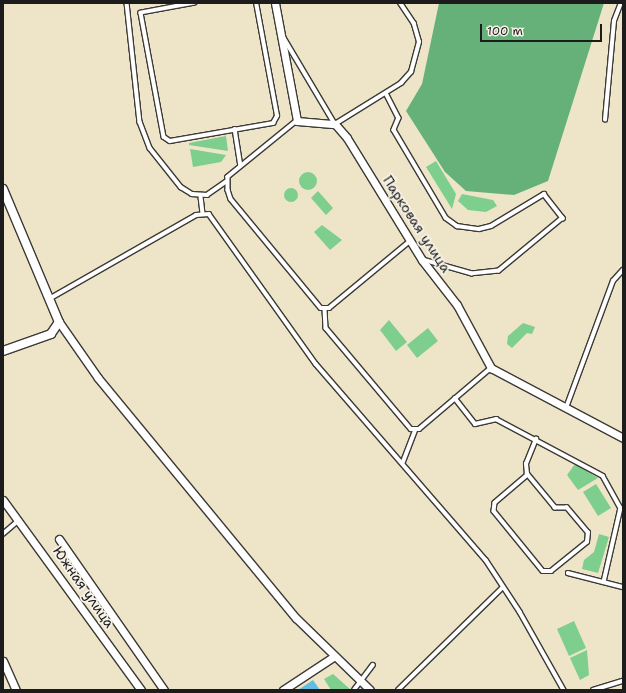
<!DOCTYPE html>
<meta charset="utf-8">
<style>
body{margin:0}
#map{position:relative;width:626px;height:693px;overflow:hidden;background:#eee5c9;font-family:"Shantell Sans",sans-serif}
div>[style]{position:absolute}
[style*='--x']{left:calc(var(--x)*1px);top:calc(var(--y)*1px);width:calc(var(--w)*1px);rotate:calc(var(--a)*1deg)}
.green>*{inset:0;background:#7ece8e}
.round{border-radius:50%}
.forest>*{inset:0;background:#66b179}
.water>*{inset:0;background:#63bde1}
.roads{filter:drop-shadow(1px 0 #3c3a36) drop-shadow(-1px 0 #3c3a36) drop-shadow(0 1px #3c3a36) drop-shadow(0 -1px #3c3a36)}
.service>*{height:3.5px;margin:-1.75px;padding:0 1.75px;transform-origin:1.75px;border-radius:1.75px;background:#fff}
.minor>*{height:7px;margin:-3.5px;padding:0 3.5px;transform-origin:3.5px;border-radius:3.5px;background:#fff}
.tertiary>*{height:8px;margin:-4px;padding:0 4px;transform-origin:4px;border-radius:4px;background:#fff}
span{translate:-50% -50%;white-space:nowrap;text-align:center;line-height:1.15;-webkit-text-stroke:3.5px #f7f3e8;paint-order:stroke}
.street-label{font-size:14px;color:#1c1c1c}
.frame{position:absolute;inset:0;border:4px solid #1c1c1c;pointer-events:none}
.scale{position:absolute;left:480px;top:24px;width:122px;height:18px;box-sizing:border-box;border:2px solid #1c1c1c;border-top:0;padding-left:5px;font-size:12px;line-height:14px;white-space:nowrap;color:#1c1c1c;-webkit-text-stroke:3px #f7f3e8;paint-order:stroke}
</style>
<div id="map">
<div class="green">
<div style="clip-path:polygon(226px 136px,228px 151px,189px 145px,189px 143px)"></div>
<div style="clip-path:polygon(190px 149px,226px 155px,221px 162px,193px 167px)"></div>
<div style="clip-path:polygon(436px 161px,456px 194px,452px 209px,426px 167px)"></div>
<div class="round" style="left:299px;top:172px;width:18px;height:18px"></div>
<div class="round" style="left:284px;top:188px;width:14px;height:14px"></div>
<div style="clip-path:polygon(318px 191px,333px 208px,326px 215px,311px 198px)"></div>
<div style="clip-path:polygon(462px 194px,493px 200px,497px 206px,486px 212px,468px 210px,458px 201px)"></div>
<div style="clip-path:polygon(322px 225px,342px 240px,330px 250px,314px 232px)"></div>
<div style="clip-path:polygon(389px 320px,407px 342px,396px 351px,380px 330px)"></div>
<div style="clip-path:polygon(523px 323px,535px 327px,532px 334px,527px 333px,512px 348px,507px 344px,508px 336px)"></div>
<div style="clip-path:polygon(428px 328px,438px 341px,417px 358px,407px 345px)"></div>
<div style="clip-path:polygon(575px 464px,598px 478px,578px 490px,567px 475px)"></div>
<div style="clip-path:polygon(596px 484px,611px 508px,598px 516px,583px 492px)"></div>
<div style="clip-path:polygon(599px 534px,609px 537px,598px 573px,582px 569px,584px 560px,594px 552px)"></div>
<div style="clip-path:polygon(574px 621px,586px 648px,569px 656px,557px 629px)"></div>
<div style="clip-path:polygon(587px 650px,589px 675px,580px 680px,570px 658px)"></div>
<div style="clip-path:polygon(333px 674px,351px 690px,331px 690px,324px 679px)"></div>
</div>
<div class="forest">
<div style="clip-path:polygon(439px 3px,604px 3px,548px 181px,514px 195px,466px 191px,445px 172px,406px 111px,422px 84px)"></div>
</div>
<div class="water">
<div style="clip-path:polygon(313px 680px,320px 690px,298px 690px)"></div>
</div>
<div class="roads">
<div class="service">
<div style="--x:127;--y:3;--w:120;--a:83.8"></div>
<div style="--x:140;--y:122;--w:28;--a:69"></div>
<div style="--x:150;--y:148;--w:50;--a:51.5"></div>
<div style="--x:181;--y:187;--w:13;--a:32"></div>
<div style="--x:192;--y:194;--w:15;--a:4"></div>
<div style="--x:207;--y:195;--w:24;--a:-35"></div>
<div style="--x:195;--y:3;--w:55;--a:169.5"></div>
<div style="--x:141;--y:13;--w:126;--a:79.5"></div>
<div style="--x:164;--y:137;--w:7;--a:34"></div>
<div style="--x:170;--y:141;--w:105;--a:-9.9"></div>
<div style="--x:273;--y:123;--w:8;--a:-60"></div>
<div style="--x:277;--y:116;--w:115;--a:-100.5"></div>
<div style="--x:284;--y:38;--w:100;--a:59.3"></div>
<div style="--x:335;--y:124;--w:78;--a:-31.8"></div>
<div style="--x:401;--y:83;--w:15;--a:-48"></div>
<div style="--x:411;--y:72;--w:31;--a:-75"></div>
<div style="--x:419;--y:42;--w:19;--a:-106"></div>
<div style="--x:414;--y:24;--w:25;--a:-124"></div>
<div style="--x:386;--y:93;--w:28;--a:63"></div>
<div style="--x:399;--y:118;--w:13;--a:113"></div>
<div style="--x:394;--y:130;--w:102;--a:59.4"></div>
<div style="--x:446;--y:218;--w:14;--a:36"></div>
<div style="--x:457;--y:226;--w:22;--a:8"></div>
<div style="--x:479;--y:229;--w:12;--a:-14"></div>
<div style="--x:491;--y:226;--w:62;--a:-31.1"></div>
<div style="--x:544;--y:194;--w:31;--a:52"></div>
<div style="--x:563;--y:218;--w:83;--a:140.4"></div>
<div style="--x:499;--y:271;--w:27;--a:174"></div>
<div style="--x:472;--y:274;--w:51;--a:-164.1"></div>
<div style="--x:605;--y:120;--w:99;--a:-84.8"></div>
<div style="--x:614;--y:21;--w:19;--a:-69"></div>
<div style="--x:297;--y:121;--w:89;--a:140.9"></div>
<div style="--x:228;--y:177;--w:13;--a:90"></div>
<div style="--x:228;--y:190;--w:9;--a:72"></div>
<div style="--x:231;--y:199;--w:141;--a:50.5"></div>
<div style="--x:321;--y:308;--w:8;--a:0"></div>
<div style="--x:329;--y:308;--w:105;--a:-39.6"></div>
<div style="--x:235;--y:129;--w:37;--a:81"></div>
<div style="--x:201;--y:197;--w:16;--a:83"></div>
<div style="--x:49;--y:299;--w:169;--a:-29.7"></div>
<div style="--x:196;--y:215;--w:13;--a:-4"></div>
<div style="--x:209;--y:214;--w:184;--a:54.5"></div>
<div style="--x:316;--y:364;--w:259;--a:49.1"></div>
<div style="--x:486;--y:560;--w:62;--a:56.8"></div>
<div style="--x:520;--y:612;--w:90;--a:60.6"></div>
<div style="--x:325;--y:309;--w:19;--a:87"></div>
<div style="--x:326;--y:328;--w:132;--a:49.9"></div>
<div style="--x:411;--y:429;--w:8;--a:0"></div>
<div style="--x:419;--y:429;--w:94;--a:-40.3"></div>
<div style="--x:455;--y:398;--w:33;--a:52"></div>
<div style="--x:475;--y:424;--w:22;--a:-13"></div>
<div style="--x:496;--y:419;--w:121;--a:28"></div>
<div style="--x:603;--y:476;--w:37;--a:61"></div>
<div style="--x:621;--y:508;--w:76;--a:102.9"></div>
<div style="--x:566;--y:408;--w:135;--a:-69.7"></div>
<div style="--x:613;--y:281;--w:15;--a:-48"></div>
<div style="--x:403;--y:462;--w:34;--a:-69"></div>
<div style="--x:528;--y:475;--w:43;--a:139.7"></div>
<div style="--x:495;--y:503;--w:8;--a:97"></div>
<div style="--x:494;--y:511;--w:77;--a:50.8"></div>
<div style="--x:543;--y:571;--w:8;--a:0"></div>
<div style="--x:551;--y:571;--w:46;--a:-38.9"></div>
<div style="--x:587;--y:542;--w:9;--a:-84"></div>
<div style="--x:588;--y:533;--w:33;--a:-130"></div>
<div style="--x:567;--y:508;--w:12;--a:180"></div>
<div style="--x:555;--y:508;--w:44;--a:-129.5"></div>
<div style="--x:527;--y:474;--w:10;--a:-96"></div>
<div style="--x:526;--y:464;--w:27;--a:-68"></div>
<div style="--x:3;--y:534;--w:21;--a:-41"></div>
<div style="--x:568;--y:573;--w:57;--a:14.3"></div>
<div style="--x:354;--y:690;--w:31;--a:-53"></div>
<div style="--x:398;--y:690;--w:146;--a:-44.4"></div>
<div style="--x:593;--y:690;--w:31;--a:-17"></div>
</div>
<div class="minor">
<div style="--x:275;--y:3;--w:120;--a:79.4"></div>
<div style="--x:297;--y:121;--w:38;--a:5"></div>
<div style="--x:335;--y:124;--w:18;--a:49"></div>
<div style="--x:347;--y:138;--w:143;--a:58.4"></div>
<div style="--x:422;--y:260;--w:57;--a:52.1"></div>
<div style="--x:457;--y:305;--w:72;--a:61.6"></div>
<div style="--x:491;--y:368;--w:149;--a:27.9"></div>
<div style="--x:59;--y:322;--w:68;--a:55.1"></div>
<div style="--x:98;--y:378;--w:311;--a:50.5"></div>
<div style="--x:296;--y:618;--w:103;--a:44.2"></div>
<div style="--x:3;--y:500;--w:235;--a:54"></div>
<div style="--x:59;--y:539;--w:184;--a:55.2"></div>
<div style="--x:3;--y:661;--w:32;--a:66"></div>
<div style="--x:283;--y:690;--w:60;--a:-33.4"></div>
</div>
<div class="tertiary">
<div style="--x:3;--y:189;--w:144;--a:67.2"></div>
<div style="--x:59;--y:322;--w:14;--a:124"></div>
<div style="--x:51;--y:334;--w:51;--a:160.5"></div>
</div>
</div>
<div class="street-label">
<span style="left:417px;top:224px;rotate:57deg">Парковая улица</span>
<span style="left:84px;top:587px;rotate:55deg">Южная улица</span>
</div>
<div class="frame"></div>
<div class="scale">100 m</div>
</div>
